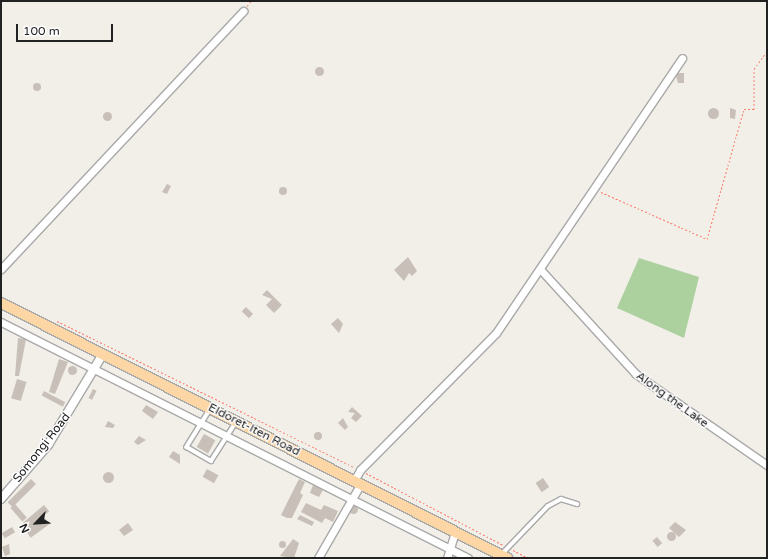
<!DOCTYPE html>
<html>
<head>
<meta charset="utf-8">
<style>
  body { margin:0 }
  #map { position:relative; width:768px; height:559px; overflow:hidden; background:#f2efe9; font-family:"Varela Round",sans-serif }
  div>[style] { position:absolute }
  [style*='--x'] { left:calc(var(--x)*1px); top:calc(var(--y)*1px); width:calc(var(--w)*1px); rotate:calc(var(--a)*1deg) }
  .forest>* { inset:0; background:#add19e }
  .building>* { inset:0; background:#c7bfb8; transform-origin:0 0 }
  .round { border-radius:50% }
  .path>* { height:1px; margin-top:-0.5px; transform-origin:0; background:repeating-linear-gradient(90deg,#fa8072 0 2px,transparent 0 4px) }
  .roads { filter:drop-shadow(1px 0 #a9a9a9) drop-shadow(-1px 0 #a9a9a9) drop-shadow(0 1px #a9a9a9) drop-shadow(0 -1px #a9a9a9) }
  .service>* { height:3.5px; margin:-1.75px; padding:0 1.75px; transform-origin:1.75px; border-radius:1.75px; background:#fff }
  .minor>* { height:7px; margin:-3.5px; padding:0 3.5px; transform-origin:3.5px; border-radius:3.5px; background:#fff }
  .tertiary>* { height:8px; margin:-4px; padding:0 4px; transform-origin:4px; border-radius:4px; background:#fff }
  .primary>* { height:10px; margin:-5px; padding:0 5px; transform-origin:5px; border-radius:5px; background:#fcd6a4 }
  span { translate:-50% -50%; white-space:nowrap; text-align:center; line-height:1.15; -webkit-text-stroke:3px #fff; paint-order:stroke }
  .street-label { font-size:12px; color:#222 }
  .frame { position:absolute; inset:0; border:2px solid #222; pointer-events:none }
  .north { position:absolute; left:16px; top:503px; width:40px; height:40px; -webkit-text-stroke:3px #fff; paint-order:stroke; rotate:245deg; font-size:11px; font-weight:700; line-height:16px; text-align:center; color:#222 }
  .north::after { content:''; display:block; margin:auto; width:14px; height:18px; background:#222; clip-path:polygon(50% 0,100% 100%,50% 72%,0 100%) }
  .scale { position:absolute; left:16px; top:24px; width:97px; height:18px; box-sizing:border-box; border:2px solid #222; border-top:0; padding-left:5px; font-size:12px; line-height:14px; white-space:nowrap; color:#222; -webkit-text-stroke:3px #fff; paint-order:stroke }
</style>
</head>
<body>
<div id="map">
  <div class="forest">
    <i style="clip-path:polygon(639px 258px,699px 277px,684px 338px,617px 308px)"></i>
  </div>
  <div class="building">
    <i class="round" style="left:314.5px;top:66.5px;width:9px;height:9px"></i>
    <i style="clip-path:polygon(675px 73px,684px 73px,684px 83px,678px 83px)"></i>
    <i class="round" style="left:33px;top:83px;width:8px;height:8px"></i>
    <i class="round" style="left:707.5px;top:107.5px;width:11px;height:11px"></i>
    <i style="clip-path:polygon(730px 108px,736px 110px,735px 119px,730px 118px)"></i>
    <i class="round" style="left:102.5px;top:111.5px;width:9px;height:9px"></i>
    <i style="clip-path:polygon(167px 184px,171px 186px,167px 194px,162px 192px)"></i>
    <i class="round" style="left:279px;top:187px;width:8px;height:8px"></i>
    <i style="clip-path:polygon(408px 257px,417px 271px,412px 276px,409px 273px,404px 281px,394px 270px)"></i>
    <i style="clip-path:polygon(267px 290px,282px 305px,274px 313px,266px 305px,272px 299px,262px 295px)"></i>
    <i style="left:246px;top:307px;width:10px;height:6px;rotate:45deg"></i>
    <i style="clip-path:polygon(338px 318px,343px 324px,339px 333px,331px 324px)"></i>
    <i style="clip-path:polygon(18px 338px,26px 339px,19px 376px,15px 376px)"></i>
    <i style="clip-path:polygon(59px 359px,68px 362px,55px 394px,49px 392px)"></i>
    <i class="round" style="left:67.5px;top:365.5px;width:9px;height:9px"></i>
    <i style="left:17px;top:379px;width:10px;height:20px;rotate:17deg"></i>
    <i style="left:93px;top:389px;width:4px;height:10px;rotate:27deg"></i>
    <i style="left:44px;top:391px;width:24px;height:5px;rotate:28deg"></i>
    <i style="clip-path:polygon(146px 405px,158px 412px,153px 419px,142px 411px)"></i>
    <i style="clip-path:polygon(352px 407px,362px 416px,356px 422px,351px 418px,355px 413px,348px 412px)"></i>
    <i style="clip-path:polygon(343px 418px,348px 427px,345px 430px,338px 423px)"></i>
    <i style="clip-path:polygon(108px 421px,115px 425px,113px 428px,105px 427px)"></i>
    <i class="round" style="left:314px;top:432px;width:8px;height:8px"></i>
    <i style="left:204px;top:434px;width:13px;height:15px;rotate:29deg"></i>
    <i style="clip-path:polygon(139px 436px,146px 440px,138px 445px,134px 442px)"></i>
    <i style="clip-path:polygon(173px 451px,180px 455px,180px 464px,169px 457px)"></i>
    <i style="left:207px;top:469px;width:13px;height:9px;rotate:29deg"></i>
    <i class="round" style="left:102.5px;top:471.5px;width:11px;height:11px"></i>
    <i style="left:543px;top:478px;width:11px;height:9px;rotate:56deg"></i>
    <i style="left:31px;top:479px;width:7px;height:33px;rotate:45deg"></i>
    <i style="clip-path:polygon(299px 479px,305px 482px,300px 493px,303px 495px,292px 518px,287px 518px,281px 515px)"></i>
    <i style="clip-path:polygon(313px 485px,323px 490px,319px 497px,310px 493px)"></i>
    <i style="clip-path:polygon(306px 503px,321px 510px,324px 505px,338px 511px,333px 522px,325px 518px,322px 523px,301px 512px)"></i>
    <i style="left:15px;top:504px;width:18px;height:6px;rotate:49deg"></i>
    <i class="round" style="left:348.5px;top:504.5px;width:9px;height:9px"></i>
    <i style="left:44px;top:505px;width:8px;height:28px;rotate:50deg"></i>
    <i style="clip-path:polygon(300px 515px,314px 522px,312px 526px,297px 519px)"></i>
    <i style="left:44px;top:517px;width:9px;height:23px;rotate:54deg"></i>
    <i style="clip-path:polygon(675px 522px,686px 530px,679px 537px,669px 528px)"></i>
    <i style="clip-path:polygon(128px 523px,133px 530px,124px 536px,119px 530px)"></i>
    <i style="left:12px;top:527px;width:6px;height:12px;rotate:59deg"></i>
    <i class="round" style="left:666.5px;top:531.5px;width:9px;height:9px"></i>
    <i style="left:657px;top:537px;width:8px;height:6px;rotate:50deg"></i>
    <i style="clip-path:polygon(293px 539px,299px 543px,294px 558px,280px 556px)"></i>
    <i class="round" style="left:278.5px;top:540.5px;width:7px;height:7px"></i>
    <i style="clip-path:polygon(9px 544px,10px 554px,5px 556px,2px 547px)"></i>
  </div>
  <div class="path">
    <i style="--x:247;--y:6;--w:6;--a:-51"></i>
    <i style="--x:601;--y:192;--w:116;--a:23.9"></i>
    <i style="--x:707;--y:239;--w:135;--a:-74.1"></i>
    <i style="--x:744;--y:109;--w:10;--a:0"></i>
    <i style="--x:754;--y:109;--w:40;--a:-90"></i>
    <i style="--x:754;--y:69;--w:22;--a:-54"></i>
    <i style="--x:57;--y:321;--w:331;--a:26.2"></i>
    <i style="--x:366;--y:473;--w:155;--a:27.7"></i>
    <i style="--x:513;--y:550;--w:17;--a:28"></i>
  </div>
  <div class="roads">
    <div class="service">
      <i style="--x:210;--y:410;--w:44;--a:121.9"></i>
      <i style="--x:187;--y:447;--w:28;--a:30"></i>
      <i style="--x:211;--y:461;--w:46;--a:-57.3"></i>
      <i style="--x:502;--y:554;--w:66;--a:-46.2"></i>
      <i style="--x:548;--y:506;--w:15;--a:-28"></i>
      <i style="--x:561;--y:499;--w:17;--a:17"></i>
    </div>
    <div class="minor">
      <i style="--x:1;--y:269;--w:354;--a:-46.8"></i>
      <i style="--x:540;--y:269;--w:142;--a:47.6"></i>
      <i style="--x:636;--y:374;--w:160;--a:34.8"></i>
      <i style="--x:1;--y:322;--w:523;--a:26.81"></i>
      <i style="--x:354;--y:481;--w:13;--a:-61"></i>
      <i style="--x:360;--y:470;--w:193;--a:-45.2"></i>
      <i style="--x:496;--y:333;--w:332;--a:-55.9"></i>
      <i style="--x:318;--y:558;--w:84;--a:-60.1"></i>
      <i style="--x:447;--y:558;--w:27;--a:-73"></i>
    </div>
    <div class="tertiary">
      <i style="--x:1;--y:499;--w:72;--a:-49"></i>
      <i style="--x:48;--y:445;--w:106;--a:-58.9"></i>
    </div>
    <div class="primary">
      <i style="--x:1;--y:303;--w:567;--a:26.75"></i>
    </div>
  </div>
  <div class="street-label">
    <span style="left:672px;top:400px;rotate:36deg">Along the Lake</span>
    <span style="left:254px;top:430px;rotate:27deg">Eldoret-Iten Road</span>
    <span style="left:42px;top:448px;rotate:-52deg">Somongi Road</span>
  </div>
  <div class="frame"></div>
  <div class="north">N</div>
  <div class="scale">100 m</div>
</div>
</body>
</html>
